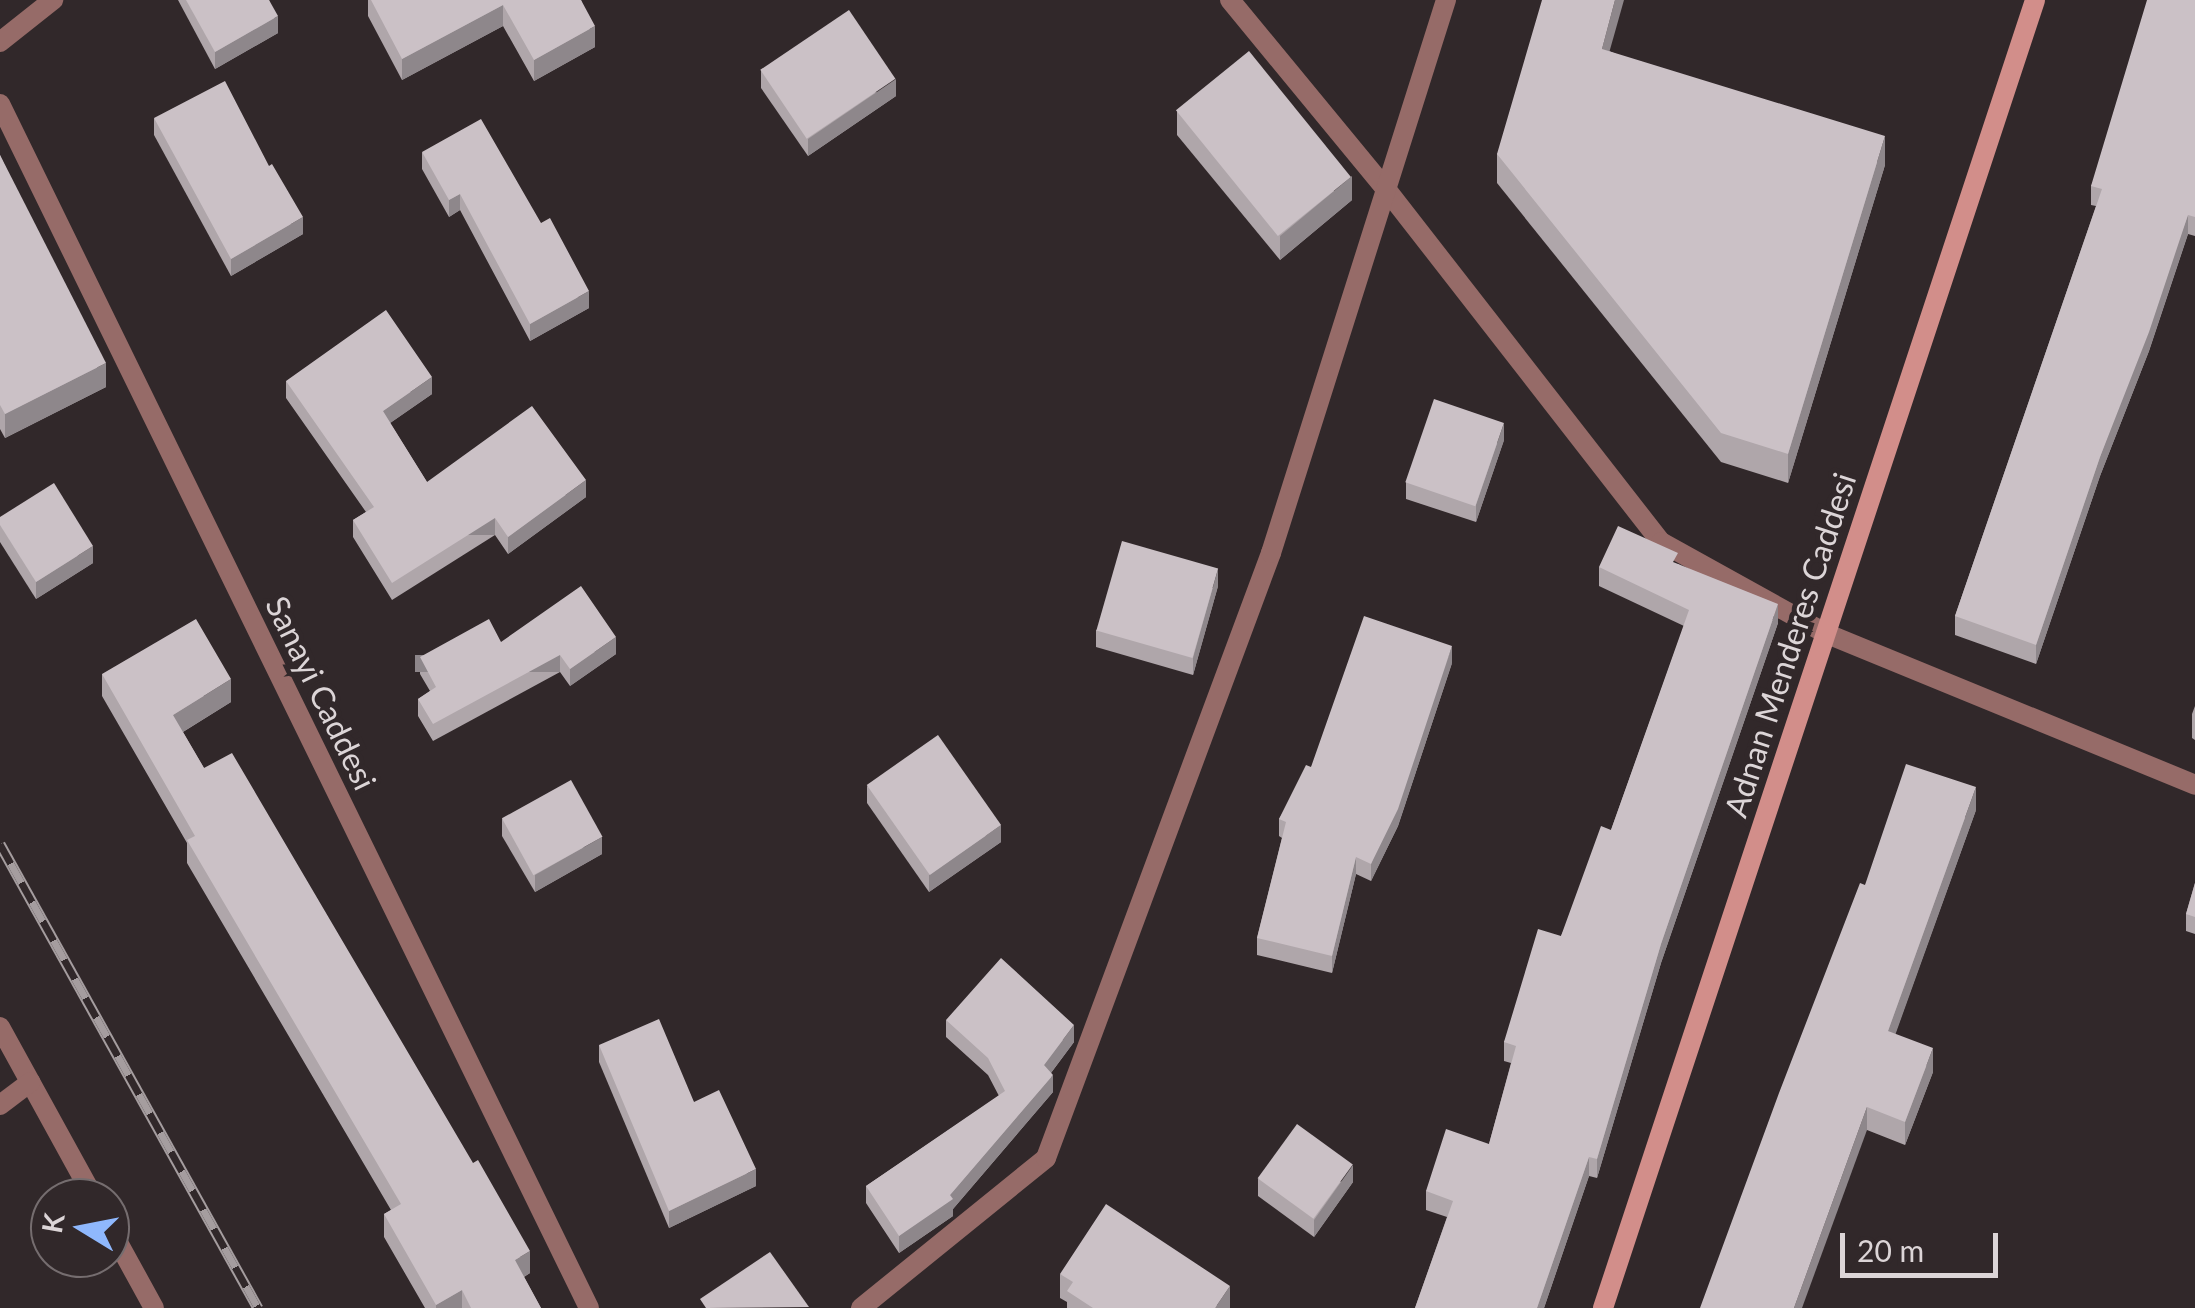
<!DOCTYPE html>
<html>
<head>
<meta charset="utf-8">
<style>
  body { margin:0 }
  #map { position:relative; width:2195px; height:1308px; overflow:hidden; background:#31282a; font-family:Lato,sans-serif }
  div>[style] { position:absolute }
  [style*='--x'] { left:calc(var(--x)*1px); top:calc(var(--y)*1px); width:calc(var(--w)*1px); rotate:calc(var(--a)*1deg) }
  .street>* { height:20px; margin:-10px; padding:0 10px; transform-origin:10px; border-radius:10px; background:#966b68 }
  .secondary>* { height:20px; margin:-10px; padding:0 10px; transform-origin:10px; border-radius:10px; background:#d28e8a }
  .rail>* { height:11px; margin-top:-5.5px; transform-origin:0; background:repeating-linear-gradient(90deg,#31282a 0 22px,#a59d9f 0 44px); box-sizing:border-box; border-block:2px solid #a59d9f }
  .wall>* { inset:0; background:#afa6aa }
  .shaded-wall>* { inset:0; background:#8e878b; transform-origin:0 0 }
  .building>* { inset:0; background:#cbc1c6; transform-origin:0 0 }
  span { translate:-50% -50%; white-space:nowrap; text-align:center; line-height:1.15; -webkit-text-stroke:10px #31282a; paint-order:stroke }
  .street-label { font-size:32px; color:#dcd5d7 }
  .north { position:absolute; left:30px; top:1178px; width:100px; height:100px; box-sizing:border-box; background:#31282a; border:2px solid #756d6f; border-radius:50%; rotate:280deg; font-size:28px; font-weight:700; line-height:40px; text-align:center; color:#dcd5d7 }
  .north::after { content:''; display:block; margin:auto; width:35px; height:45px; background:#8fb8fd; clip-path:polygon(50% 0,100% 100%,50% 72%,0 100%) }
  .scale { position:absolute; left:1840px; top:1233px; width:158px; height:45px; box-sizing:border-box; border:5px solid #dcd5d7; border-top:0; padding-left:12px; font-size:30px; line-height:35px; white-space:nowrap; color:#dcd5d7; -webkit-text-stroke:8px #31282a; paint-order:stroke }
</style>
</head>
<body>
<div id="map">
  <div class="street">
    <i style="--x:1230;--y:0;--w:245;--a:50.5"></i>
    <i style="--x:1386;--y:189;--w:447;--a:52.1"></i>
    <i style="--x:1661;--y:542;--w:188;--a:29"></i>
    <i style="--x:1825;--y:633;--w:400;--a:22.3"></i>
    <i style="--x:0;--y:42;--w:68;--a:-38.4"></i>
    <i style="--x:0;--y:104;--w:1340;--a:63.93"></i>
    <i style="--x:0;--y:1027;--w:195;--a:61.2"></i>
    <i style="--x:0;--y:1105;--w:38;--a:-37"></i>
    <i style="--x:110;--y:1228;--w:91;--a:61.2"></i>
    <i style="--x:861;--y:1308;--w:238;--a:-39"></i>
    <i style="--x:1046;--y:1158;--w:645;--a:-69.6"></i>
    <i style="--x:1271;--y:553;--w:580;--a:-72.44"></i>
  </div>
  <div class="secondary">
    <i style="--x:1603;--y:1308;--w:1377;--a:-71.72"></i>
  </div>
  <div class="rail">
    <i style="--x:0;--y:844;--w:531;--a:60.92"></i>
  </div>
  <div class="wall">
    <i style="clip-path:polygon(178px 0,269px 0,278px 33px,215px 69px)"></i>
    <i style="clip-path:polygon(368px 0,581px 0,595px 47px,534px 81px,503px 26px,402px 80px,368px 16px)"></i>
    <i style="clip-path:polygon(2195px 0,2195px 236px,2188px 234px,2149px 351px,2100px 476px,2036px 664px,1955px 635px,1955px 616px,2096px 206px,2091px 205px,2091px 186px)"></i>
    <i style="clip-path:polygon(1609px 51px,1885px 165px,1788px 483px,1721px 462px,1497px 183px,1497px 154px)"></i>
    <i style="clip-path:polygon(761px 71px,896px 96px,808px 156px,761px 88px)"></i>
    <i style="clip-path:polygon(1177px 111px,1352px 200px,1280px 260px,1177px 135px)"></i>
    <i style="clip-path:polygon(154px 118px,303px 234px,231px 276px,154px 135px)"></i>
    <i style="clip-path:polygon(422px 152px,589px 308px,530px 341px,460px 210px,449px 217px,422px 169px)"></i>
    <i style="clip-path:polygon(0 155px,106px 387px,5px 438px,0 429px)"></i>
    <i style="clip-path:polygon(286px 381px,432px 394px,390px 423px,427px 482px,586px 497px,508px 554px,495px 535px,392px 600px,353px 537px,353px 520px,366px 512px,286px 398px)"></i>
    <i style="clip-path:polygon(1504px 440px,1476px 522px,1406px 499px,1406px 482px)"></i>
    <i style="clip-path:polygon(0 517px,93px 563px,36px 599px,0 542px)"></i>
    <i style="clip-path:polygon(1678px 564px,1778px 623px,1661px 963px,1597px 1178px,1589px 1176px,1544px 1308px,1415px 1308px,1447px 1217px,1426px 1210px,1426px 1191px,1489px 1144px,1511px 1063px,1504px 1061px,1504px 1042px,1561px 936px,1611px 830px,1684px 626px,1599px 586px,1599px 567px)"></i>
    <i style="clip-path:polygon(1218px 586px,1193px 675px,1096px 647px,1096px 630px)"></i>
    <i style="clip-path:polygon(501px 642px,616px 654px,570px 686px,560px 672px,433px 741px,418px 716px,418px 699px,430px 691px,420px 674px,420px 657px)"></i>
    <i style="clip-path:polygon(1452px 663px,1398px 826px,1371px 881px,1356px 874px,1332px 973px,1257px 955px,1257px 938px,1282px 838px,1279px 836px,1279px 819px,1311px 767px)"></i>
    <i style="clip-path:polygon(102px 674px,231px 702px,183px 732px,204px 768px,530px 1273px,524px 1277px,541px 1308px,425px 1308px,384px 1237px,384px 1214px,391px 1210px,187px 863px,187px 843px,102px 696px)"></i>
    <i style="clip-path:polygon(2195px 706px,2195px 740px,2192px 738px,2192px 714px)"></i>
    <i style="clip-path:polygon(867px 786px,1001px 842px,929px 892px,867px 803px)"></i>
    <i style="clip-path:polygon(1976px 810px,1895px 1034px,1933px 1072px,1905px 1145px,1867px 1130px,1865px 885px)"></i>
    <i style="clip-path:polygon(502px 819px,602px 854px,535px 892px,502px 836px)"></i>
    <i style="clip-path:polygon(2195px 883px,2195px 934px,2186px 931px,2186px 914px)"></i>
    <i style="clip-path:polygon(946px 1020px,1074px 1042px,1051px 1073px,1053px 1092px,953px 1209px,953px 1216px,899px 1253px,866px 1203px,866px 1186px,999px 1096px,988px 1075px,946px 1037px)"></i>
    <i style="clip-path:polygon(599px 1045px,694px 1102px,756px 1186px,669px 1228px,599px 1062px)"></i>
    <i style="clip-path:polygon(1258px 1179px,1353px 1182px,1314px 1237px,1258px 1196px)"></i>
    <i style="clip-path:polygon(1060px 1274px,1230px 1308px,1067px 1308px,1067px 1302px,1060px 1298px)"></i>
  </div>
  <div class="shaded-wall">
    <i style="clip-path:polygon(1615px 0,1624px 0,1602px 78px,1602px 49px)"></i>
    <i style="clip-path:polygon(503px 5px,503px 26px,402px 80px,402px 59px)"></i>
    <i style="clip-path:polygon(278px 16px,278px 33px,215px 69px,215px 52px)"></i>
    <i style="clip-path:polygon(595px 26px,595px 47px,534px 81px,534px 60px)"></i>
    <i style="clip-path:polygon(896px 79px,896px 96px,808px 156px,808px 139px)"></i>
    <i style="clip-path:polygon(1885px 136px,1885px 165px,1788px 483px,1788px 454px)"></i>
    <i style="clip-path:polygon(1352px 176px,1352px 200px,1280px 260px,1280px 236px)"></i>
    <i style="clip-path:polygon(460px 194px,460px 210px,449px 217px,449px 200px)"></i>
    <i style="clip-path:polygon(2188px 215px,2188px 234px,2149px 351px,2100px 476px,2036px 664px,2036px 645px,2100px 457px)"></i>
    <i style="clip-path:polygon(303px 217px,303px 234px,231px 276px,231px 259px)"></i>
    <i style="clip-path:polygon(589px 291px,589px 308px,530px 341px,530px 324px)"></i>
    <i style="clip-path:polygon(106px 363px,106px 387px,5px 438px,5px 414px)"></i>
    <i style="clip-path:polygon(432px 377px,432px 394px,383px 428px,383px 411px)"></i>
    <i style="clip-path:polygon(1504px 423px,1504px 440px,1476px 522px,1476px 505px)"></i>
    <i style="clip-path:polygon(586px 480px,586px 497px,508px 554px,508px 537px)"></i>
    <i style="left:495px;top:518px;width:17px;height:122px;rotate:90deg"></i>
    <i style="clip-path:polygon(93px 546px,93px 563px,36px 599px,36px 582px)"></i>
    <i style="clip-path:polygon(1218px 569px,1218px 586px,1193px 675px,1193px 658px)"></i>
    <i style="clip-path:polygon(1778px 604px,1778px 623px,1661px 963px,1597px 1178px,1597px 1159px,1661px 944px)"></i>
    <i style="clip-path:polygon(616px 637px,616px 654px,570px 686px,570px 669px)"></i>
    <i style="clip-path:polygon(1452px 646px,1452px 663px,1398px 826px,1371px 881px,1371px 864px)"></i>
    <i style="left:560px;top:655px;width:17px;height:145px;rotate:90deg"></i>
    <i style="clip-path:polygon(231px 679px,231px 702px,173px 738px,173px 715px)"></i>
    <i style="clip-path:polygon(1976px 787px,1976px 810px,1888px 1055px,1888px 1031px)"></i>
    <i style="clip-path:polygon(1001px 825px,1001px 842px,929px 892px,929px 875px)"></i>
    <i style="clip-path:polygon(602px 837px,602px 854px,535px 892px,535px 875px)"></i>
    <i style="clip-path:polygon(1356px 857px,1356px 874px,1332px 973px,1332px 956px)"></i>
    <i style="clip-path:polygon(1074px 1025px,1074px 1042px,1044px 1082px,1044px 1065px)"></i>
    <i style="clip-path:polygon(1933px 1048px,1933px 1072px,1905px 1145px,1905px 1122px)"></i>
    <i style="clip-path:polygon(1053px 1075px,1053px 1092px,953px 1209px,953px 1216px,899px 1253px,899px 1236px,950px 1195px)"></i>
    <i style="clip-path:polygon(1867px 1107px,1867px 1130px,1802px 1308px,1794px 1308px)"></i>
    <i style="clip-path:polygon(1589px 1157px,1589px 1176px,1544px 1308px,1537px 1308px)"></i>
    <i style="clip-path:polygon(1353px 1165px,1353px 1182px,1314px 1237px,1314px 1220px)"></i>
    <i style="clip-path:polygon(756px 1169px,756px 1186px,669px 1228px,669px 1211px)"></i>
    <i style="clip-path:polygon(530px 1251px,530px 1273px,515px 1282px,515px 1260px)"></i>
    <i style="clip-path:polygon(1230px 1286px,1230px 1308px,1215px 1308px)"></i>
    <i style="clip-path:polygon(462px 1290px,462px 1308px,436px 1308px,436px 1305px)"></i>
  </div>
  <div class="building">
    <i style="clip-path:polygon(186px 0,269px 0,278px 16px,215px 52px)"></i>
    <i style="clip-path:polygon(371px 0,581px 0,595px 26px,534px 60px,503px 5px,402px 59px)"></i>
    <i style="clip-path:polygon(1542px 0,1615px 0,1602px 49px,1885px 136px,1788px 454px,1721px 433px,1497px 154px)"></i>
    <i style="clip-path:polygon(2147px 0,2195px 0,2195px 217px,2188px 215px,2149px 332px,2100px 457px,2036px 645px,1955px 616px,2102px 189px,2091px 186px)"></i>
    <i style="left:849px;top:10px;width:83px;height:107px;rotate:56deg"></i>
    <i style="left:1249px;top:51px;width:162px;height:94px;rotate:51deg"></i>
    <i style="clip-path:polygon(225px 81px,269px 166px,272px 164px,303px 217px,231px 259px,154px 118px)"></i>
    <i style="clip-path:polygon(481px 119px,541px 223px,550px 218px,589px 291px,530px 324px,460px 194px,449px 200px,422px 152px)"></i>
    <i style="clip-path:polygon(0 155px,106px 363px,5px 414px,0 405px)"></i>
    <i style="clip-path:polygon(386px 310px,432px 377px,383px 411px,427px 482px,532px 406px,586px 480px,508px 537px,495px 518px,392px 583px,353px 520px,374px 507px,286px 381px)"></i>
    <i style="left:1434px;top:399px;width:74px;height:88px;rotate:19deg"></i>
    <i style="clip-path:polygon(54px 483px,93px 546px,36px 582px,0 525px,0 517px)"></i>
    <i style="clip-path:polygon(1618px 526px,1678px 553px,1673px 562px,1778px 604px,1661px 944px,1597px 1159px,1589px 1157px,1537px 1308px,1415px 1308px,1453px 1201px,1426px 1191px,1446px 1129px,1489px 1144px,1516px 1046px,1504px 1042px,1538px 929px,1561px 936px,1601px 826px,1611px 830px,1689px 610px,1599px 567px)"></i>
    <i style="left:1122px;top:541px;width:100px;height:93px;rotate:16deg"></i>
    <i style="clip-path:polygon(581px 586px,616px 637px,570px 669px,560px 655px,433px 724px,418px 699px,436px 687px,420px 657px,489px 619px,501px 642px)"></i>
    <i style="clip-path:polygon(1364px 616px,1452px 646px,1398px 809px,1371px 864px,1356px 857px,1332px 956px,1257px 938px,1286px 822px,1279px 819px,1306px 765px,1311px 767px)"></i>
    <i style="clip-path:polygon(196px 619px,231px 679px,173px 715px,204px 768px,232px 753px,473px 1163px,478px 1160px,530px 1251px,515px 1260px,541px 1308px,471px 1308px,462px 1290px,436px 1305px,384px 1214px,401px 1204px,187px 840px,195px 836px,102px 674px)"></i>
    <i style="left:938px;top:735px;width:110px;height:87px;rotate:55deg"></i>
    <i style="clip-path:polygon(1906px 764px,1976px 787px,1888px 1031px,1933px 1048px,1905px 1122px,1867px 1107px,1794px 1308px,1700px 1308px,1779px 1093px,1860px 883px,1865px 885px)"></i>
    <i style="left:571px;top:780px;width:65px;height:79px;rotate:61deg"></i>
    <i style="clip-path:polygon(2195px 883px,2195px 917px,2186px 914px)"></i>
    <i style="clip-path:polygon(1001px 958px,1074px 1025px,1044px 1065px,1053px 1075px,950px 1195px,953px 1199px,899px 1236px,866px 1186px,1005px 1091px,988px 1058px,946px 1020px)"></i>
    <i style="clip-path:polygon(659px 1019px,694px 1102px,719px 1090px,756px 1169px,669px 1211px,599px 1045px)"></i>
    <i style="left:1297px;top:1124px;width:69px;height:67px;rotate:36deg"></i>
    <i style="clip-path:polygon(1106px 1204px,1230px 1286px,1215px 1308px,1093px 1308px,1067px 1291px,1073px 1282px,1060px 1274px)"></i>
    <i style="clip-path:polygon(770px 1252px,809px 1307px,706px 1308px,700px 1299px)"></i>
  </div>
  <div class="street-label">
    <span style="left:1790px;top:645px;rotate:-72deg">Adnan Menderes Caddesi</span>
    <span style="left:321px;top:693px;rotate:64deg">Sanayi Caddesi</span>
  </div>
  <div class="north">K</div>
  <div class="scale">20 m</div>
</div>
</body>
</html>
